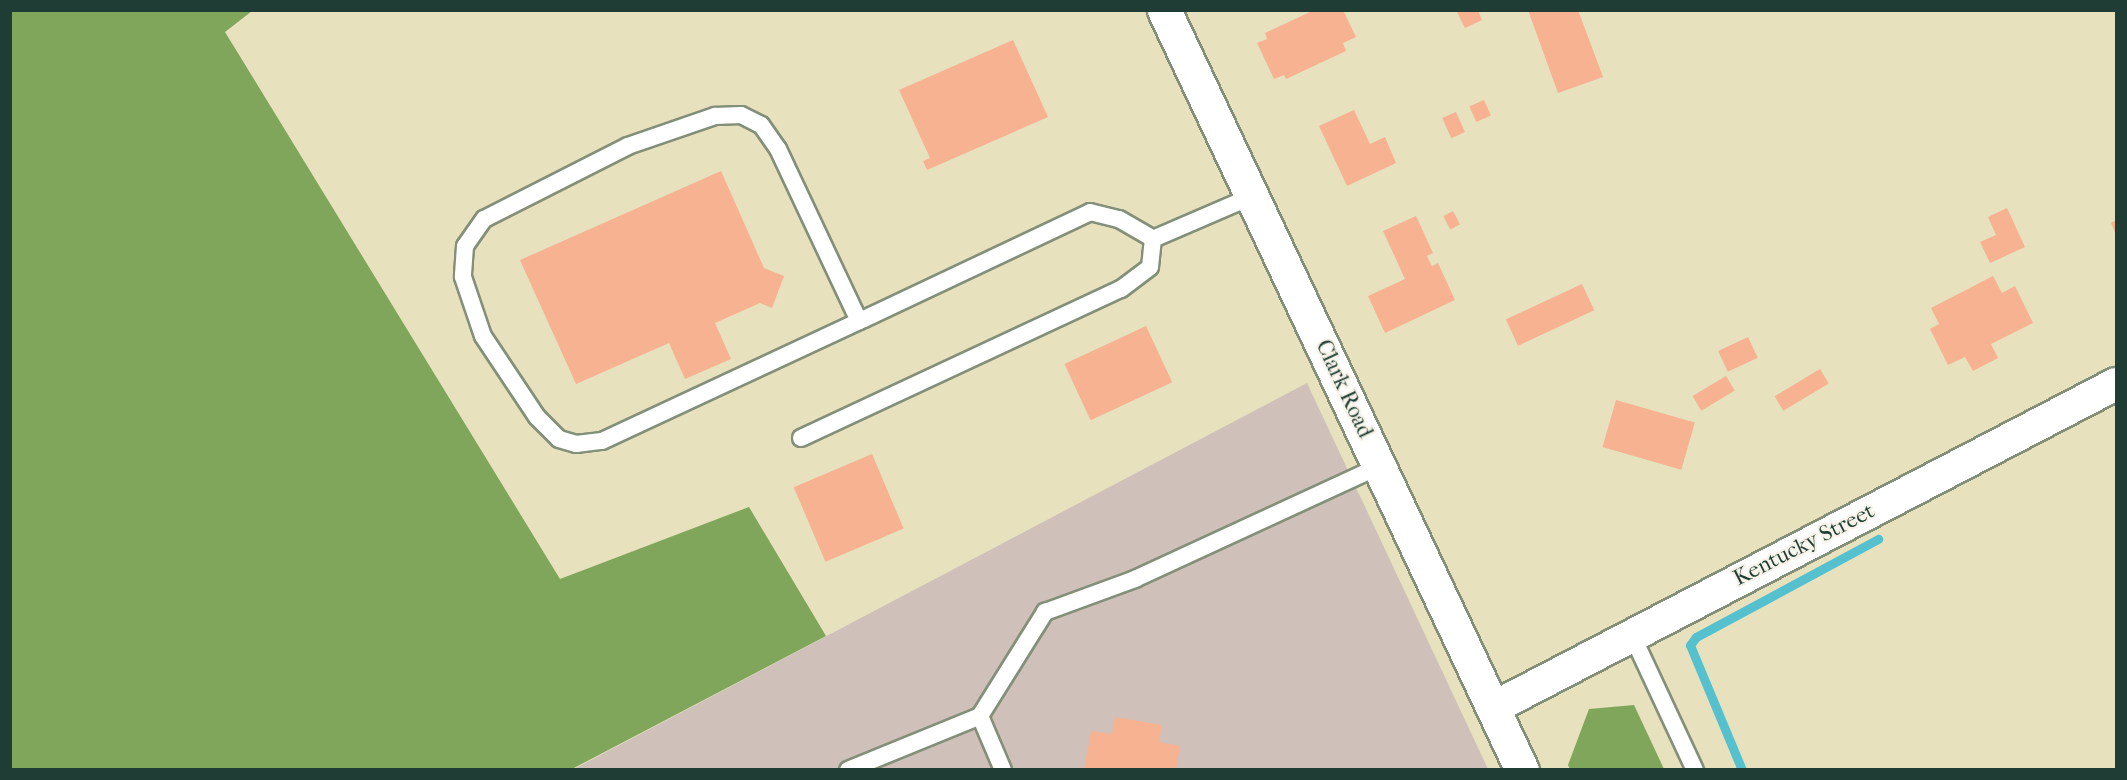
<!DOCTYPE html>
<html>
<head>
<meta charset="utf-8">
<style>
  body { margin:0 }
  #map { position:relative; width:2127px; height:780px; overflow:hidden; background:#e7e1be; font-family:"IM FELL French Canon",serif }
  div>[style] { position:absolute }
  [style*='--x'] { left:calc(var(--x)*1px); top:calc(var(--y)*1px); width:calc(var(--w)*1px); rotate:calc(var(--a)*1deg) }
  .industrial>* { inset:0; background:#cfc1ba }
  .forest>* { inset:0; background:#80a65c }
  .stream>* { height:9px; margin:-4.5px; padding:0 4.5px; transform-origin:4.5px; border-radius:4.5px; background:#55c1cf }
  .building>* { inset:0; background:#f6b291; transform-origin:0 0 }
  .roads { filter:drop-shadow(2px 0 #838f79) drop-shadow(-2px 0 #838f79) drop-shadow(0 2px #838f79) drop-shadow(0 -2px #838f79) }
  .service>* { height:16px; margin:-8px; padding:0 8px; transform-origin:8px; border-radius:8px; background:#fff }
  .minor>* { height:32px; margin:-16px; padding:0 16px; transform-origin:16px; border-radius:16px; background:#fff }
  .tertiary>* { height:33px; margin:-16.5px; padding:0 16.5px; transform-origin:16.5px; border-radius:16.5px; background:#fff }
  span { translate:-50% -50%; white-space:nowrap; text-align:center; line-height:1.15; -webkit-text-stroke:4.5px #f7f3e8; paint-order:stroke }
  .street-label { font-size:22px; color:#1f3d34 }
  .frame { position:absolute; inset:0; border:12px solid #1f3d34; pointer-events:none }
</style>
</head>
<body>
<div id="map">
  <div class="industrial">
    <i style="clip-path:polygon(1307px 383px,1488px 769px,572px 770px)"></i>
  </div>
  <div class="forest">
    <i style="clip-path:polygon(10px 11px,252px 11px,225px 32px,560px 579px,749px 507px,826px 636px,572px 769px,11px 769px)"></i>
    <i style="clip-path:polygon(1634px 705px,1664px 769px,1570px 769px,1568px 765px,1589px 709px)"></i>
  </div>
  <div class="stream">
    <i style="--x:1742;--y:770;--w:135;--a:-112.6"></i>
    <i style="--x:1690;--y:645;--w:10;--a:-53"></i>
    <i style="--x:1696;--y:637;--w:207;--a:-28.3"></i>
  </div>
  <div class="building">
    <i style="clip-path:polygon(1314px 10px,1343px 10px,1356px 37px,1343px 43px,1346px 51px,1286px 79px,1284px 75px,1274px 79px,1257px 43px,1267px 39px,1265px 33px)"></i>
    <i style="clip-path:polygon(1456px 10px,1478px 10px,1482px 20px,1465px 28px)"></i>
    <i style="clip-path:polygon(1528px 10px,1578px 10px,1603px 77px,1558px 93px)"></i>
    <i style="clip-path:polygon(1013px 40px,1048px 117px,927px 170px,923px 161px,930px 158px,899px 90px)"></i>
    <i style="left:1484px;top:100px;width:17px;height:16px;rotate:66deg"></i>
    <i style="clip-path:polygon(1354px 110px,1370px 144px,1385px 137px,1396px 163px,1347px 186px,1319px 126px)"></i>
    <i style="left:1456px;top:112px;width:22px;height:15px;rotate:66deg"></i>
    <i style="clip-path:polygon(721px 171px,764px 268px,784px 276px,772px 308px,760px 303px,715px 323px,731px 359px,685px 379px,669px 343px,576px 384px,520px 260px)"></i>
    <i style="clip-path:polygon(2007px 208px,2025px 247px,1990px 263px,1980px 242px,1996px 235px,1988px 217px)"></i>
    <i style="left:1453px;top:211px;width:15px;height:11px;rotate:62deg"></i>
    <i style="clip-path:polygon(1416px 216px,1433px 253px,1427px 256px,1432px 266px,1438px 263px,1455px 300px,1385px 333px,1368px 296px,1405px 279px,1383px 231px)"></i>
    <i style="clip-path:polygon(2116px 220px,2116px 235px,2111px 223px)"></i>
    <i style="clip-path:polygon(1993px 276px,2002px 293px,2015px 286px,2033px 323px,1991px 344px,1998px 358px,1973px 371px,1965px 357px,1948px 365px,1930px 329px,1939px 324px,1931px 308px)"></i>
    <i style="left:1582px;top:284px;width:29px;height:84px;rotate:65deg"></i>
    <i style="left:1146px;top:326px;width:62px;height:90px;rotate:65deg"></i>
    <i style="left:1748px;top:337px;width:23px;height:33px;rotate:65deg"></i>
    <i style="left:1820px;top:369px;width:17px;height:53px;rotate:59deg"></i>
    <i style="left:1726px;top:376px;width:17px;height:39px;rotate:59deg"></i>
    <i style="left:1616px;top:400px;width:82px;height:49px;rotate:16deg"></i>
    <i style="left:872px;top:454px;width:81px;height:85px;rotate:67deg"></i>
    <i style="clip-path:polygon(1115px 717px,1162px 725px,1159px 742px,1180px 746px,1176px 770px,1084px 770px,1091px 731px,1112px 734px)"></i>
  </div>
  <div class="roads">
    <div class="service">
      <i style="--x:859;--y:321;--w:190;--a:-115.2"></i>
      <i style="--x:778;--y:149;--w:29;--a:-125"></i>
      <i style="--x:761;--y:125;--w:22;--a:-153"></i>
      <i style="--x:741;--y:115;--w:26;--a:178"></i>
      <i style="--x:715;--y:116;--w:92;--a:161"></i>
      <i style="--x:628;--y:146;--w:161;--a:153.1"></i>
      <i style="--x:484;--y:219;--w:33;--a:125"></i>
      <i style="--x:465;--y:246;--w:31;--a:94"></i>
      <i style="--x:463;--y:277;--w:62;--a:71.3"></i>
      <i style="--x:483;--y:336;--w:97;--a:56.3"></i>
      <i style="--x:537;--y:417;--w:31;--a:45"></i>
      <i style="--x:559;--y:439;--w:18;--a:16"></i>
      <i style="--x:576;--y:444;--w:26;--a:-7"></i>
      <i style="--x:602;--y:441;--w:284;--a:-25"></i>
      <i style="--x:859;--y:321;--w:5;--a:-22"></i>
      <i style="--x:864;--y:319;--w:250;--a:-25.3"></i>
      <i style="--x:1090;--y:212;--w:30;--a:14"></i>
      <i style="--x:1119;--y:219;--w:39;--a:30"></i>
      <i style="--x:801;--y:438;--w:353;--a:-25"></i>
      <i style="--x:1121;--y:289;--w:36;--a:-37"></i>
      <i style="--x:1150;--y:267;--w:28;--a:-84"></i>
      <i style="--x:1153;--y:239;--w:109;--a:-23.3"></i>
      <i style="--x:1632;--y:635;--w:149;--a:65"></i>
      <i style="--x:980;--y:716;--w:59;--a:66.9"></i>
      <i style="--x:848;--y:770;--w:143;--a:-22.2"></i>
      <i style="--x:980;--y:716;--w:123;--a:-58"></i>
      <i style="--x:1045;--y:612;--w:96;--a:-20.1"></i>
      <i style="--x:1135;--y:579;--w:270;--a:-24.8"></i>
    </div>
    <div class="minor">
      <i style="--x:1493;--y:708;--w:702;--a:-27.48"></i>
    </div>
    <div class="tertiary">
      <i style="--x:1164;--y:10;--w:840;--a:64.78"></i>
    </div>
  </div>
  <div class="street-label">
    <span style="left:1344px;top:389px;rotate:65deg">Clark Road</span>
    <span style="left:1804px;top:545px;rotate:-27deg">Kentucky Street</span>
  </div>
  <div class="frame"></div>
</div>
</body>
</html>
